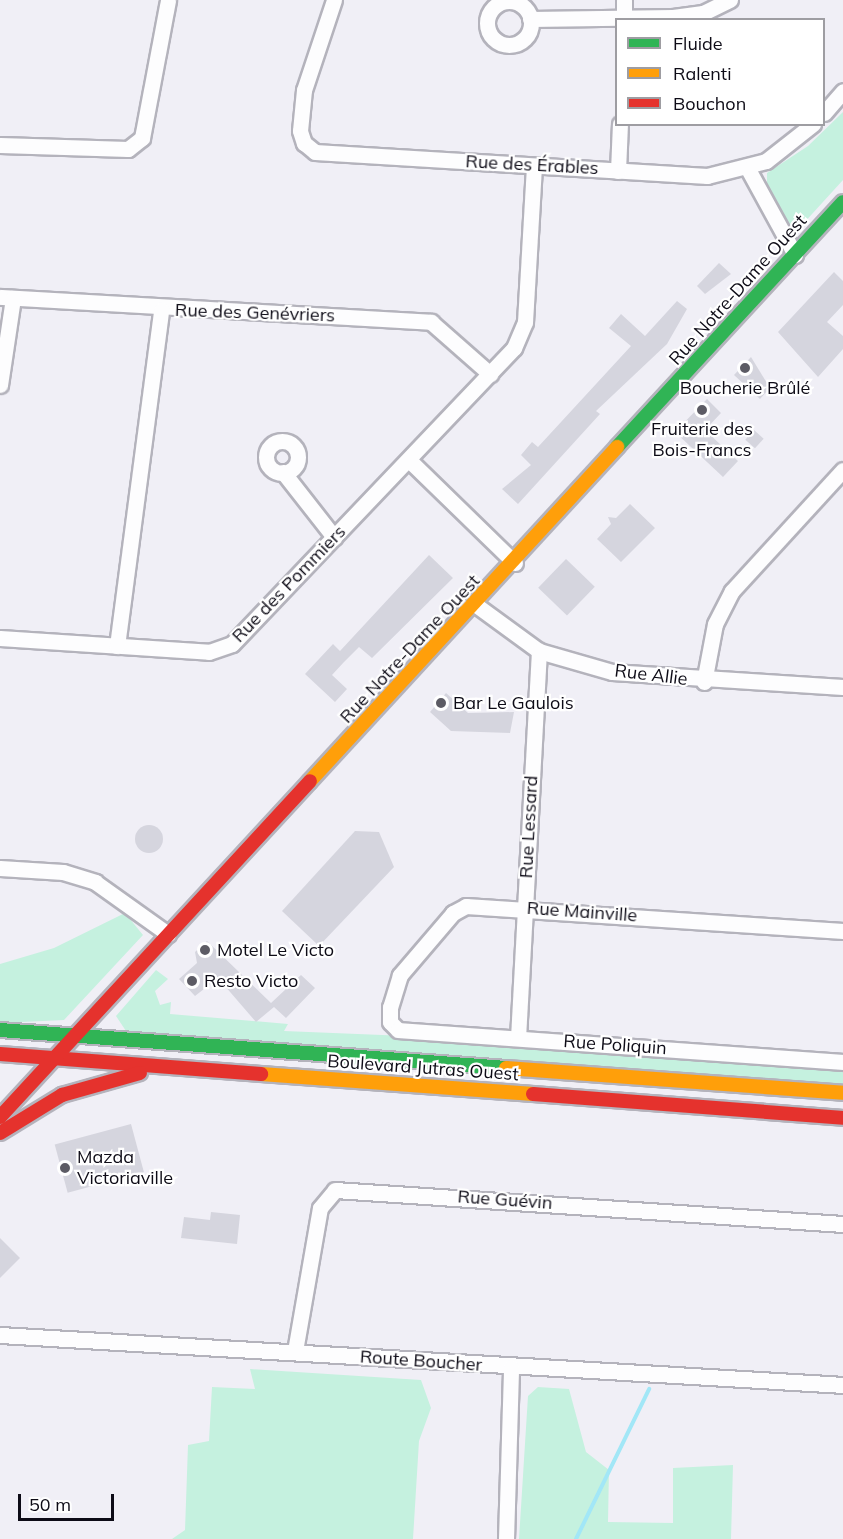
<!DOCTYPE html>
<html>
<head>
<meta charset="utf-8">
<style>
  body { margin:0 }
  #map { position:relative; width:843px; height:1539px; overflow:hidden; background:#f0eff6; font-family:Mulish,sans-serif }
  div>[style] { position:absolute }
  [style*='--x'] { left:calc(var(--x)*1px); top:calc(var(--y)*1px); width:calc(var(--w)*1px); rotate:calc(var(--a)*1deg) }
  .green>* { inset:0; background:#c5f1df }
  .stream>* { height:4px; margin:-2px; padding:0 2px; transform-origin:2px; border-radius:2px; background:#a2e7f7 }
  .building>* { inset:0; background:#d5d5de; transform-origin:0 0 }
  .round { border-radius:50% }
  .roads { filter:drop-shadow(2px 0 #b4b3bc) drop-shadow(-2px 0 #b4b3bc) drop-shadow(0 2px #b4b3bc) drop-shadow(0 -2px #b4b3bc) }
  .street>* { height:15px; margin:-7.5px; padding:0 7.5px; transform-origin:7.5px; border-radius:7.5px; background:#fdfdfe }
  .street>.ring { margin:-7.5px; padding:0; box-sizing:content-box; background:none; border:15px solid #fdfdfe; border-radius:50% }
  .fast>* { height:14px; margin:-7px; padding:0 7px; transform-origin:7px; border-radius:7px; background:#30b455 }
  .slow>* { height:14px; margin:-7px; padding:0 7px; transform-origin:7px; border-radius:7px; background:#ff9f0a }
  .jam>* { height:14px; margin:-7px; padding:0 7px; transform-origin:7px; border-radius:7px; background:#e5322d }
  .dots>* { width:16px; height:16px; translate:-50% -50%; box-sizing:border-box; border:3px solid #fff; border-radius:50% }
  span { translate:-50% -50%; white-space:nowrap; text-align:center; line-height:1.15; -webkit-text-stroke:4.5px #fff; paint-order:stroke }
  .street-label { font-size:18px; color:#0d0b16 }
  .poi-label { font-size:18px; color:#0d0b16 }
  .left { translate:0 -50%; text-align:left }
  .legend { position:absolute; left:615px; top:18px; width:210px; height:108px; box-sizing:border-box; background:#fff; border:2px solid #9e9da2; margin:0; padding:8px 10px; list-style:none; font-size:18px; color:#0d0b16 }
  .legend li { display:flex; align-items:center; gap:12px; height:30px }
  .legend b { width:30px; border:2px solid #9e9da2 }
  .scale { position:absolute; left:18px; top:1494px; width:96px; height:27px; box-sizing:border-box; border:3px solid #0d0b16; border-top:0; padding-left:8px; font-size:18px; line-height:21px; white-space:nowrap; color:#0d0b16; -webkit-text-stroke:4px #fff; paint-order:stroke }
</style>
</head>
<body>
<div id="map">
  <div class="green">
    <i style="clip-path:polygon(843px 112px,843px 180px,802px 225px,786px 226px,767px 192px,767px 173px,808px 146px)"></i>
    <i style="clip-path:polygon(125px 913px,143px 935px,64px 1020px,0 1023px,0 964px,54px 948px)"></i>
    <i style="clip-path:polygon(156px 970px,168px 979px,155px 991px,160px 1005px,171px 1002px,170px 1014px,288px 1024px,284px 1031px,456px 1038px,843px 1067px,843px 1084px,126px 1031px,116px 1016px)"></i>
    <i style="clip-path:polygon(250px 1369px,421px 1380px,431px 1408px,419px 1441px,413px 1539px,172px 1539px,185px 1530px,188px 1445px,209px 1441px,212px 1387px,255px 1389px)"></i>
    <i style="clip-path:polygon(538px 1387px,569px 1389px,586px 1452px,609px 1470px,608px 1522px,673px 1523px,673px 1468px,733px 1465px,731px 1539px,519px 1539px,528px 1396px)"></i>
  </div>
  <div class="stream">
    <i style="--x:576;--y:1539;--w:167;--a:-64"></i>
  </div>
  <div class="building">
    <i style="clip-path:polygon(719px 263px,731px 274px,705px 294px,697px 286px)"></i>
    <i style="clip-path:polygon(834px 272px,843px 281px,843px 305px,827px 322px,843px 336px,843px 349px,818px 377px,778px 332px)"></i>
    <i style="clip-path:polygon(677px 301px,687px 309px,667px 344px,596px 411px,600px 414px,518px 504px,502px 489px,531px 465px,521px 455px,532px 442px,538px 447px,631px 346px,609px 328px,621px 314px,645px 336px)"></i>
    <i style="clip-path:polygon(751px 357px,770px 388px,760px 399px,734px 375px)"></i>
    <i style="clip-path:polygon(707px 399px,721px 413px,705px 430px,738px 461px,723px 477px,675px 432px)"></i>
    <i style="left:754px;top:430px;width:13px;height:13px;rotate:42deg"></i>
    <i style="clip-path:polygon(630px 504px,655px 528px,621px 562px,597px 539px,611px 524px,608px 517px,616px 518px)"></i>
    <i style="clip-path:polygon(429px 555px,453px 578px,372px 658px,359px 647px,344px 662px,332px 675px,347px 689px,335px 702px,305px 674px,333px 644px,340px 651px)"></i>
    <i style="left:566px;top:559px;width:40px;height:40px;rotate:44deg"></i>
    <i style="clip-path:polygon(446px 693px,468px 713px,514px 712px,510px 733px,451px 731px,430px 712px)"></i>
    <i class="round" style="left:135px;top:825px;width:28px;height:28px"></i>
    <i style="clip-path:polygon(355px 831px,379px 832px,394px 867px,319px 946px,282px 911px)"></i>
    <i style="clip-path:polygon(207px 941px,271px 1003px,301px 975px,315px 988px,286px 1018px,274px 1007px,256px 1022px,218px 978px,195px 996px,179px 979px,197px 963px,195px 952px)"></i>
    <i style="left:131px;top:1124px;width:50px;height:79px;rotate:75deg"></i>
    <i style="clip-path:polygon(211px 1212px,240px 1215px,237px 1244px,181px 1238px,184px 1217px,210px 1220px)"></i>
    <i style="clip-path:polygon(0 1238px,20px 1258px,0 1278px)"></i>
  </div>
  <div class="roads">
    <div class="street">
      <i style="--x:334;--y:0;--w:95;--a:108.4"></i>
      <i style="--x:304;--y:90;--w:41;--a:95.6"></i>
      <i style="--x:300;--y:131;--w:13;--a:72"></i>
      <i style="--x:304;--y:143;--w:14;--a:39"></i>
      <i style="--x:315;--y:152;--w:393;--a:3.5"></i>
      <i style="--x:707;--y:176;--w:61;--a:-14.3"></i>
      <i style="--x:766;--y:161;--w:60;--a:-38.2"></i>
      <i class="ring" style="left:487px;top:1px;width:29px;height:29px"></i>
      <i style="--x:530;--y:19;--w:143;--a:-0.8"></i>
      <i style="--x:673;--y:17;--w:30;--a:-8"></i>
      <i style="--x:703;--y:13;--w:30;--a:-26"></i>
      <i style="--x:624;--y:20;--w:20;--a:-90"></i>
      <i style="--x:824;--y:113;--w:29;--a:-49"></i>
      <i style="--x:0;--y:145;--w:128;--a:1.8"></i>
      <i style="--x:128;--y:149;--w:18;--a:-38"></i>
      <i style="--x:142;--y:138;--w:140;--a:-79.3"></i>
      <i style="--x:748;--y:169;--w:98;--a:61.3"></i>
      <i style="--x:618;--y:171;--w:47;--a:-87.6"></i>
      <i style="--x:0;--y:297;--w:432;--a:3.3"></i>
      <i style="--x:431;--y:322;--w:79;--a:41.4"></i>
      <i style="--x:0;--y:385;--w:88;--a:-81.5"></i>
      <i class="ring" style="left:266px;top:441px;width:17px;height:17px"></i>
      <i style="--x:411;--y:462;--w:145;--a:44.2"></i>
      <i style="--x:283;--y:472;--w:83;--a:51.9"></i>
      <i style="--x:476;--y:605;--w:78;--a:36.1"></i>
      <i style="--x:539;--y:651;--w:76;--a:16"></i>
      <i style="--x:612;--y:672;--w:231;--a:3.7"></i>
      <i style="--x:0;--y:638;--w:209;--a:3.8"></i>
      <i style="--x:209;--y:652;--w:24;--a:-19"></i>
      <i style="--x:232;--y:644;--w:409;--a:-46.4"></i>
      <i style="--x:514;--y:348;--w:28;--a:-67"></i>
      <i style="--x:525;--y:322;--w:156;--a:-86.7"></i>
      <i style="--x:117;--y:646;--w:339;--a:-82.5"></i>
      <i style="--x:704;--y:682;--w:59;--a:-79.3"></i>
      <i style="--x:715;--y:624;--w:37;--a:-63"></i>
      <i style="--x:732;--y:591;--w:164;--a:-47.5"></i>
      <i style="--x:0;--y:868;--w:63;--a:3.6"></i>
      <i style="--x:63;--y:872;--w:34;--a:17"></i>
      <i style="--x:95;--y:882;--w:90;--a:35.5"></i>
      <i style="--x:843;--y:931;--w:378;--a:-176.2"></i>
      <i style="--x:466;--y:906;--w:15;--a:152"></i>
      <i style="--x:453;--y:913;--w:82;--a:130.5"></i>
      <i style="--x:400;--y:975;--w:34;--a:107"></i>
      <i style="--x:390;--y:1007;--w:15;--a:90"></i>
      <i style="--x:390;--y:1022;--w:11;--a:45"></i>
      <i style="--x:398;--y:1030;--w:446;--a:4.1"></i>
      <i style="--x:518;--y:1038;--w:388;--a:-86.9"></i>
      <i style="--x:0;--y:1335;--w:844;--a:3.39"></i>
      <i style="--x:295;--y:1351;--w:145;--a:-80.1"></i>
      <i style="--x:320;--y:1208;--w:23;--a:-50"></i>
      <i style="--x:335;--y:1190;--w:509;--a:3.83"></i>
      <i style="--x:506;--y:1539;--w:172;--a:-88.3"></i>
    </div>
    <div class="fast">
      <i style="--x:617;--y:447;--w:333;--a:-47.3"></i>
      <i style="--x:0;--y:1030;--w:507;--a:4.29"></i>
    </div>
    <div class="slow">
      <i style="--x:310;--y:781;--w:454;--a:-47.4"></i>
      <i style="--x:506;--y:1068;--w:338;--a:4.2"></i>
      <i style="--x:261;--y:1074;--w:273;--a:4.2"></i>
    </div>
    <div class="jam">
      <i style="--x:0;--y:1054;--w:262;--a:4.4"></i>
      <i style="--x:533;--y:1094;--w:311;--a:4.4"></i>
      <i style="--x:0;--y:1117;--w:457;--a:-47.3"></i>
      <i style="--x:0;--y:1133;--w:73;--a:-31.5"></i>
      <i style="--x:62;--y:1095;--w:81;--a:-15.8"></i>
    </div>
  </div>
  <div class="dots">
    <i style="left:745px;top:368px;background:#5c5b64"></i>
    <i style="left:702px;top:410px;background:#5c5b64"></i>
    <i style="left:441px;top:703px;background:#5c5b64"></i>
    <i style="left:205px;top:950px;background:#5c5b64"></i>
    <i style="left:192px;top:981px;background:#5c5b64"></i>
    <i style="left:65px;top:1168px;background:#5c5b64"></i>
  </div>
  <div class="street-label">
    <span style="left:532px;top:165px;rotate:3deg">Rue des Érables</span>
    <span style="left:738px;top:290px;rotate:-48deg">Rue Notre-Dame Ouest</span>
    <span style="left:255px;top:313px;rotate:2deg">Rue des Genévriers</span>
    <span style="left:289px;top:584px;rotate:-46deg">Rue des Pommiers</span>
    <span style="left:410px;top:649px;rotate:-47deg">Rue Notre-Dame Ouest</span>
    <span style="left:651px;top:675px;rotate:7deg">Rue Allie</span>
    <span style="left:529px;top:827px;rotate:-87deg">Rue Lessard</span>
    <span style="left:582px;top:912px;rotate:4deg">Rue Mainville</span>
    <span style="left:615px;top:1045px;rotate:4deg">Rue Poliquin</span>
    <span style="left:423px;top:1068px;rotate:4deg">Boulevard Jutras Ouest</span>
    <span style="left:505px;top:1200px;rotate:4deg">Rue Guévin</span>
    <span style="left:421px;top:1361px;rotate:4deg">Route Boucher</span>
  </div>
  <div class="poi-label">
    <span style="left:745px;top:388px">Boucherie Brûlé</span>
    <span style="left:702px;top:440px">Fruiterie des<br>Bois-Francs</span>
    <span class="left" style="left:453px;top:703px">Bar Le Gaulois</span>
    <span class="left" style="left:217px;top:950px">Motel Le Victo</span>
    <span class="left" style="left:204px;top:981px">Resto Victo</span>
    <span class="left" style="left:77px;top:1168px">Mazda<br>Victoriaville</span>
  </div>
  <ul class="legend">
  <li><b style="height:8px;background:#30b455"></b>Fluide</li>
  <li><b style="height:8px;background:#ff9f0a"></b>Ralenti</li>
  <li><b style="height:8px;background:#e5322d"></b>Bouchon</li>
  </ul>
  <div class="scale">50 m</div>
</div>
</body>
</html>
